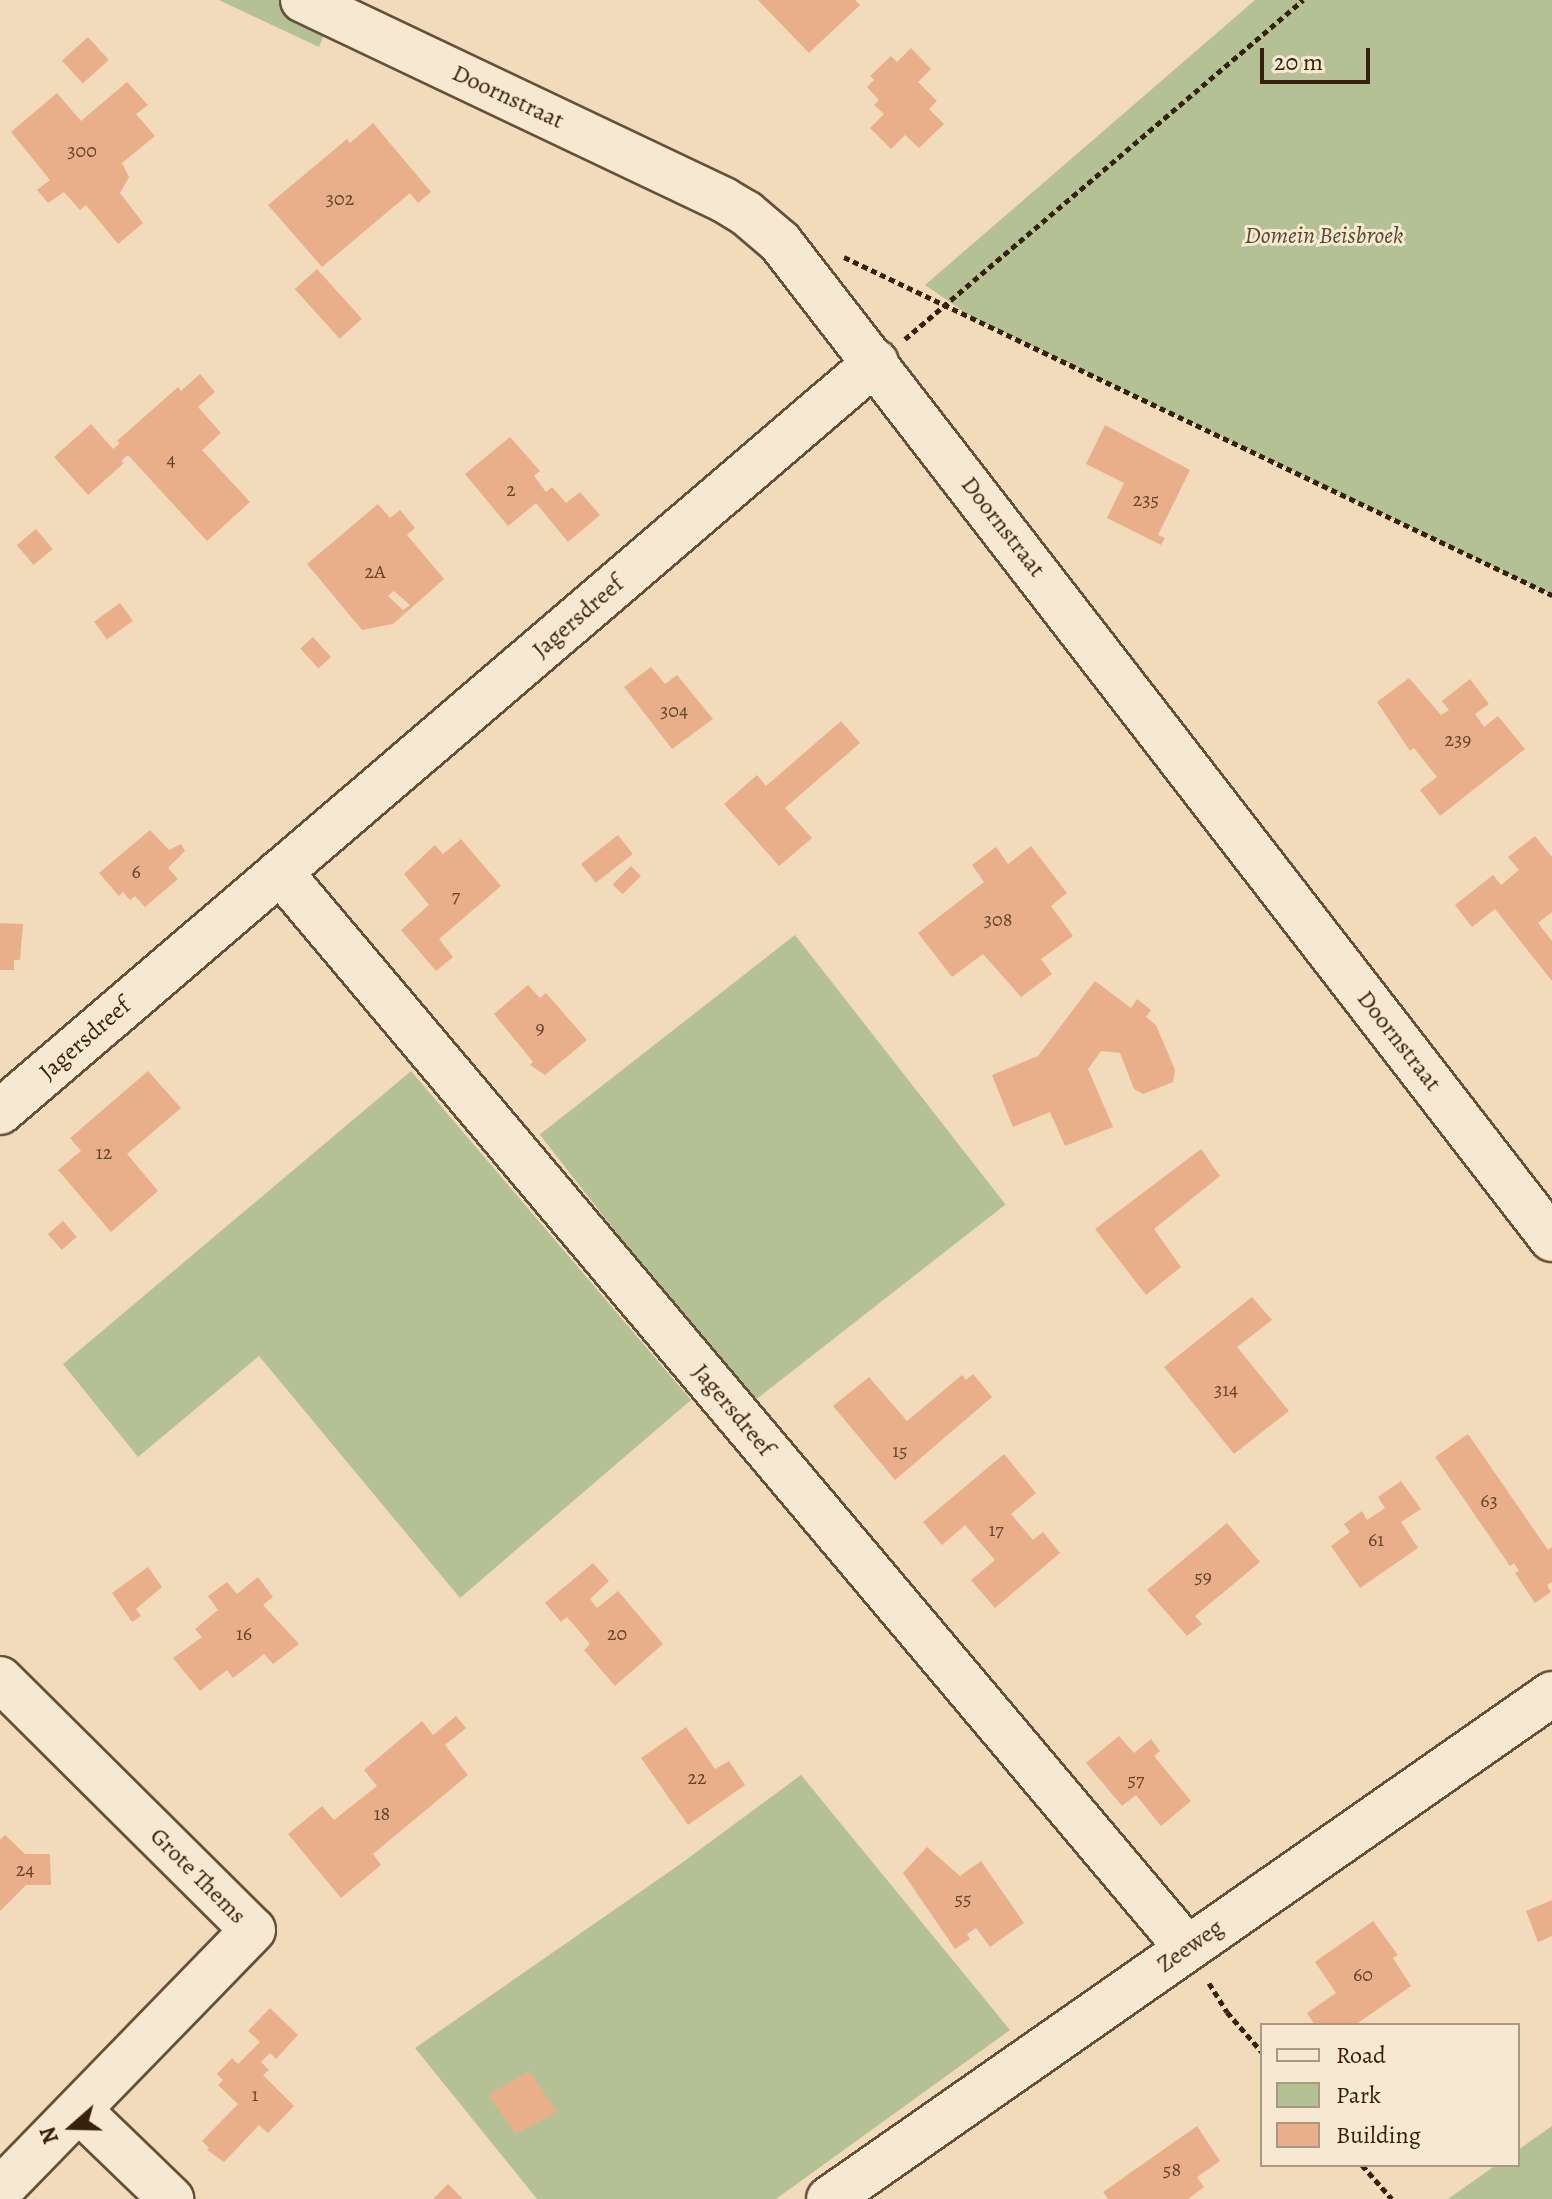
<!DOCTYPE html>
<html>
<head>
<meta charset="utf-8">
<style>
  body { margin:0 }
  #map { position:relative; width:1552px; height:2199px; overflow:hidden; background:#f2dbba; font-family:Alegreya,serif }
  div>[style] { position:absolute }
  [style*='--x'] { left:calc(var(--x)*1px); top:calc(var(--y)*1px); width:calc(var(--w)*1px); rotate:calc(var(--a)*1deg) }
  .green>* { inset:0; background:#b4c195; transform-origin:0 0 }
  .building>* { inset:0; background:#e9af8a; transform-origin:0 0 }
  .path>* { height:5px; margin-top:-2.5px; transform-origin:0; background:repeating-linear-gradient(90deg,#37210e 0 6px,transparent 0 10px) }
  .roads { filter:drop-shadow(2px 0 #665039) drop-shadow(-2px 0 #665039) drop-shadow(0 2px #665039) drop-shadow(0 -2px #665039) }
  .minor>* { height:44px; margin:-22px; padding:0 22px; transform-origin:22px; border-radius:22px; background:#f7e8d2 }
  span { translate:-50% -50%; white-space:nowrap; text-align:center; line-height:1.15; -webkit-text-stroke:6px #f7e8d2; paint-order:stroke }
  .number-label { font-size:20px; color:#64442d }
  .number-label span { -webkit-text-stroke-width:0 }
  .street-label { font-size:24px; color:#37210e }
  .park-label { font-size:24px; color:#564930; font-style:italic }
  .legend { position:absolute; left:1260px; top:2023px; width:260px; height:144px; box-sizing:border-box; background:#f7e8d2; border:2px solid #aa9884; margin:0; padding:10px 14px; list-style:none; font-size:24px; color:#37210e }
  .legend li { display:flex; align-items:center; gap:16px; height:40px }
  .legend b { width:40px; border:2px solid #aa9884 }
  .north { position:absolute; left:32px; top:2087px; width:80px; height:80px; -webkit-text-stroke:6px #f7e8d2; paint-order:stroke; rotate:250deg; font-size:22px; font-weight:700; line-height:32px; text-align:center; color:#37210e }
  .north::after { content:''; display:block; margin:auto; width:28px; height:36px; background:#37210e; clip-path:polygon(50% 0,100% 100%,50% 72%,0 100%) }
  .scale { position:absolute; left:1260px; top:48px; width:110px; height:36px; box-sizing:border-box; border:4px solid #37210e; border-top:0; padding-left:10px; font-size:24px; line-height:28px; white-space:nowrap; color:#37210e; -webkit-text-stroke:6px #f7e8d2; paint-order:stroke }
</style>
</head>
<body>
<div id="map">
  <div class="green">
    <i style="clip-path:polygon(219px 0,338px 0,319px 47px)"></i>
    <i style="clip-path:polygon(1255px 0,1552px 0,1552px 595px,973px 318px,925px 285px)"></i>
    <i style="left:795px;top:935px;width:342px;height:324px;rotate:52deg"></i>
    <i style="clip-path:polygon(411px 1071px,691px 1400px,460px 1598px,259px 1356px,138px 1457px,63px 1364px)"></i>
    <i style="clip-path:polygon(801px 1775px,1010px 2030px,776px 2199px,537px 2199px,415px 2048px,679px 1865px)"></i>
    <i style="clip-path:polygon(1552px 2126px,1552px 2199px,1448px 2199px,1496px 2165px,1518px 2165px,1518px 2150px)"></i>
  </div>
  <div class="building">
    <i style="clip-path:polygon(758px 0,855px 0,860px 5px,809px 53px)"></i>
    <i style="left:88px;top:37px;width:31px;height:35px;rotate:48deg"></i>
    <i style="clip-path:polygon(911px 48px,931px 69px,918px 82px,937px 101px,929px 109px,944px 124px,919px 148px,905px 135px,891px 149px,870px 128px,884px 114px,874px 105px,879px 100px,867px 87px,874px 80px,870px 76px,891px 56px,897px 62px)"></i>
    <i style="clip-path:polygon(127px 82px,148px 105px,136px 114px,155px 136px,122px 163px,129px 177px,120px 193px,143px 223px,118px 244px,86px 205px,80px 210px,64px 192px,48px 203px,37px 190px,50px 180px,11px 132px,57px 93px,81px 121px)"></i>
    <i style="clip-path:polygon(373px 123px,431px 192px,418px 203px,410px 193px,322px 267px,268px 205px,347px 139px,350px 143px)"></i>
    <i style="left:317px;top:269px;width:67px;height:30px;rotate:48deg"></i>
    <i style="clip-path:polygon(200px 374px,215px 392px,198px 407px,221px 433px,202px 450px,250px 502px,207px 541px,128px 455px,121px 461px,124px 463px,88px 495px,54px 457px,91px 424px,113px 449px,120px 443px,117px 441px,178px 387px,181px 391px)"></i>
    <i style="clip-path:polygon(1105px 425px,1190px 470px,1158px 535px,1165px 538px,1161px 545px,1107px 518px,1124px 483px,1086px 464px)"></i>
    <i style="clip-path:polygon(510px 437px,540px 471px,534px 476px,546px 492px,552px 487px,566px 503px,580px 492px,600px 515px,568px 542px,536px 503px,508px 526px,465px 474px)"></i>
    <i style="clip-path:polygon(evenodd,378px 504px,390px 518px,400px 510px,415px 528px,407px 535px,444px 579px,393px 624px,362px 630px,307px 564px,378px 504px,394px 591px,410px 605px,403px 610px,388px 596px,394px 591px)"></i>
    <i style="left:36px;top:529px;width:26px;height:25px;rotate:50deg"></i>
    <i style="left:120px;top:603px;width:22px;height:32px;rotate:54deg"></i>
    <i style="left:313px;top:637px;width:27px;height:17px;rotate:48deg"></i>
    <i style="clip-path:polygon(651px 667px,665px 684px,677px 675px,713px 719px,672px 749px,624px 687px)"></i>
    <i style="clip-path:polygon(1409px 678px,1441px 715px,1449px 710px,1442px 701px,1470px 679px,1489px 704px,1475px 714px,1484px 727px,1498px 716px,1525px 749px,1440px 816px,1420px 790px,1437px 777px,1414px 748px,1410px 751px,1377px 702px)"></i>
    <i style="clip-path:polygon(841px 721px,860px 743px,785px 808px,812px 838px,779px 866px,724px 804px,757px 775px,766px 786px)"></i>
    <i style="clip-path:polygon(150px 830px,169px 850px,181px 844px,185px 851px,168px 868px,178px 879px,145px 907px,135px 896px,130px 900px,123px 892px,119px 896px,99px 873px)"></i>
    <i style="left:618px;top:835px;width:24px;height:47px;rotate:52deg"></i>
    <i style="clip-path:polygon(1535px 836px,1552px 857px,1552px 912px,1538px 923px,1552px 941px,1552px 981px,1495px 909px,1472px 927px,1455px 905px,1493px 875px,1501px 885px,1519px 870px,1508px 857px)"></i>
    <i style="clip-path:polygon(461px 839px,501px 886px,439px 939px,453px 957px,436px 971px,401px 930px,429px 905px,404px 874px,435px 845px,443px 854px)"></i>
    <i style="clip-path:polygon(1031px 846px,1067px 893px,1051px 906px,1073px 936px,1041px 959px,1052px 974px,1021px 997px,983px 954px,952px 977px,918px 933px,984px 882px,972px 865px,996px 847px,1008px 864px)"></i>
    <i style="left:631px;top:866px;width:14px;height:26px;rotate:45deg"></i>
    <i style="clip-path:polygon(0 923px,23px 924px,20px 960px,14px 960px,14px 970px,0 970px)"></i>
    <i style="clip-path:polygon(1095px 981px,1131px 1008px,1137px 999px,1151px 1010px,1146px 1017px,1156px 1025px,1175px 1070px,1173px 1082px,1143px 1094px,1134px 1089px,1120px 1053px,1101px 1051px,1088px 1069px,1113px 1127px,1065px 1146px,1050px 1112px,1013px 1127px,992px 1075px,1038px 1056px)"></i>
    <i style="clip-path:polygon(528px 985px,540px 998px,546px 993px,587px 1040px,545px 1075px,530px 1065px,533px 1062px,494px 1014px)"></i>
    <i style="clip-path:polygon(148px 1071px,181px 1108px,127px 1154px,158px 1191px,111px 1232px,58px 1170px,81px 1151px,70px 1138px)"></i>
    <i style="clip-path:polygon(1201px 1149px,1220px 1176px,1154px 1229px,1181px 1267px,1146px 1295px,1095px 1229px)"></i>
    <i style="left:63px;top:1221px;width:21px;height:20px;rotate:49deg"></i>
    <i style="clip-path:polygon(1252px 1297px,1272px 1320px,1237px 1347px,1289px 1411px,1234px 1454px,1164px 1367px)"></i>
    <i style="clip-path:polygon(973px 1374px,992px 1397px,895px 1480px,833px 1406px,869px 1377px,907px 1421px,962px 1375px,966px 1380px)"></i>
    <i style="clip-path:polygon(1468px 1434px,1548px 1550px,1552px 1547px,1552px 1582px,1547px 1585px,1551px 1592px,1535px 1603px,1515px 1573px,1519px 1571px,1514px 1563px,1510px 1566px,1435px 1457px)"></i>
    <i style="clip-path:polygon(1004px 1454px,1036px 1493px,1011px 1514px,1033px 1540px,1043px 1532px,1060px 1553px,995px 1608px,971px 1580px,995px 1560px,965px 1525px,942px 1545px,923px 1522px)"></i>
    <i style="clip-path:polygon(1401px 1481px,1421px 1509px,1401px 1522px,1418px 1548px,1360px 1588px,1331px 1546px,1350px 1532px,1344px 1524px,1362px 1511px,1367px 1520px,1385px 1508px,1378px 1497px)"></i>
    <i style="clip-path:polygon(1227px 1523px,1260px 1562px,1195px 1616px,1202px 1624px,1187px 1636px,1147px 1590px)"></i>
    <i style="clip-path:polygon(593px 1563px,609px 1581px,590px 1599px,597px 1608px,618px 1591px,663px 1644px,615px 1686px,584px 1650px,590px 1644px,567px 1617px,561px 1622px,545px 1603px)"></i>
    <i style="clip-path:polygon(148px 1567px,162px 1587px,136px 1609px,141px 1616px,132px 1622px,112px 1593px)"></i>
    <i style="clip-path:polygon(258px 1577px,273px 1597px,263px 1605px,299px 1644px,273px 1664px,264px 1654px,233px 1678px,227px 1670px,200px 1691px,173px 1658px,202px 1637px,195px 1629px,218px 1610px,208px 1596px,227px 1582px,237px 1594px)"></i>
    <i style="clip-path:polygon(456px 1716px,466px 1728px,445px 1745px,468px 1775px,373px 1854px,381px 1865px,341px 1898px,288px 1834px,322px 1806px,334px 1820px,377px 1786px,364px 1770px,422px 1721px,433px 1735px)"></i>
    <i style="clip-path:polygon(686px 1727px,715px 1769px,729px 1761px,745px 1785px,688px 1825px,641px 1758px)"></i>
    <i style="clip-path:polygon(1119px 1736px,1134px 1753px,1151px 1739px,1160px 1751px,1154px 1756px,1191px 1801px,1161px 1826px,1136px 1795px,1122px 1806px,1086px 1763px)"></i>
    <i style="clip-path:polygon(5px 1835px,25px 1854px,50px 1854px,51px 1885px,26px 1885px,0 1911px,0 1840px)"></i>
    <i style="clip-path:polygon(927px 1847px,960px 1876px,981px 1861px,1024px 1923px,990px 1947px,976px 1928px,967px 1934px,970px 1939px,955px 1949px,903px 1873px)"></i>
    <i style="clip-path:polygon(1552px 1900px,1552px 1936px,1538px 1942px,1526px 1911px)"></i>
    <i style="clip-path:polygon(1373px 1921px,1398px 1955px,1393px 1958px,1411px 1986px,1355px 2025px,1315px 2025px,1307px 2013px,1336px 1993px,1315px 1962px)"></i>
    <i style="clip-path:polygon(270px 2008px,298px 2035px,276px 2059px,270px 2053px,261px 2062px,269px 2070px,263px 2075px,294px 2106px,268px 2133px,259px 2125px,224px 2162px,207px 2150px,209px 2148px,202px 2141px,238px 2104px,218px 2085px,223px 2080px,217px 2074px,232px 2058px,238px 2064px,260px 2042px,248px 2031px)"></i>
    <i style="clip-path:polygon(529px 2071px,557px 2112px,516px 2134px,488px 2095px)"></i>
    <i style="clip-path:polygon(1197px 2126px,1220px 2161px,1197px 2177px,1204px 2187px,1188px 2199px,1108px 2199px,1103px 2192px)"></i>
    <i style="clip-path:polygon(448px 2184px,463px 2199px,433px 2199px)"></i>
  </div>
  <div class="path">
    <i style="--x:844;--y:257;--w:785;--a:25.52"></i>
    <i style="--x:905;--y:339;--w:523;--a:-40.42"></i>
    <i style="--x:1209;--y:1983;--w:34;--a:58"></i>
    <i style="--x:1227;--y:2012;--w:53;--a:48.8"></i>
    <i style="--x:1362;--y:2165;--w:45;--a:48.6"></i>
  </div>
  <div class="roads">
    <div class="minor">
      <i style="--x:303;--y:0;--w:466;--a:25.4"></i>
      <i style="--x:724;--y:200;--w:26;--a:31"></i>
      <i style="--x:746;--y:213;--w:45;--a:40.5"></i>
      <i style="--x:780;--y:242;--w:1261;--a:52.25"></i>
      <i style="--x:280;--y:872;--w:1407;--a:49.87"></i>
      <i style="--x:0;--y:1112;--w:1153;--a:-40.57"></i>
      <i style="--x:0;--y:1679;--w:356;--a:44.8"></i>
      <i style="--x:253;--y:1930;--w:363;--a:134.2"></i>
      <i style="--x:80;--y:2111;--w:127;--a:44"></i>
      <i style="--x:829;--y:2199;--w:882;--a:-34.93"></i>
    </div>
  </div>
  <div class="number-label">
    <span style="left:82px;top:150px">300</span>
    <span style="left:340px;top:198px">302</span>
    <span style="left:171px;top:459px">4</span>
    <span style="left:511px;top:489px">2</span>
    <span style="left:1146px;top:499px">235</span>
    <span style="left:375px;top:571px">2A</span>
    <span style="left:674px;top:710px">304</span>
    <span style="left:1458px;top:739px">239</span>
    <span style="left:136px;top:871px">6</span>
    <span style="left:456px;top:895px">7</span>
    <span style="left:998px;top:919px">308</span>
    <span style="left:540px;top:1027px">9</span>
    <span style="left:104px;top:1152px">12</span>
    <span style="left:1226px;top:1389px">314</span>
    <span style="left:900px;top:1450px">15</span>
    <span style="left:1489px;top:1500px">63</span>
    <span style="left:996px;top:1529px">17</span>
    <span style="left:1376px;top:1539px">61</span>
    <span style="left:1203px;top:1576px">59</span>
    <span style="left:244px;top:1633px">16</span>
    <span style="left:617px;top:1633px">20</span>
    <span style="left:697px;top:1777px">22</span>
    <span style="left:1136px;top:1779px">57</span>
    <span style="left:382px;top:1813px">18</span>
    <span style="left:25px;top:1869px">24</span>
    <span style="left:963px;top:1898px">55</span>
    <span style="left:1363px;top:1974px">60</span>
    <span style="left:255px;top:2094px">1</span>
    <span style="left:1172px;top:2169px">58</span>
  </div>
  <div class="street-label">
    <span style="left:508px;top:97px;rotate:25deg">Doornstraat</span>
    <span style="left:1003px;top:527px;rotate:52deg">Doornstraat</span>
    <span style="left:578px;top:617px;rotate:-41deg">Jagersdreef</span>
    <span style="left:85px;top:1039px;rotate:-41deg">Jagersdreef</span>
    <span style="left:1399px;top:1041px;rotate:52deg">Doornstraat</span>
    <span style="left:733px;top:1410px;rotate:50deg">Jagersdreef</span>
    <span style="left:198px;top:1876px;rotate:45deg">Grote Thems</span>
    <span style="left:1190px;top:1946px;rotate:-35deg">Zeeweg</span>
  </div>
  <div class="park-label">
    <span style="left:1324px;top:236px">Domein Beisbroek</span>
  </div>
  <ul class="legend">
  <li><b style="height:10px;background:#f7e8d2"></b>Road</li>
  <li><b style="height:22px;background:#b4c195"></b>Park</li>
  <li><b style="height:22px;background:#e9af8a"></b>Building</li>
  </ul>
  <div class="north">N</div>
  <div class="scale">20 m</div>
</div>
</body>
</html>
